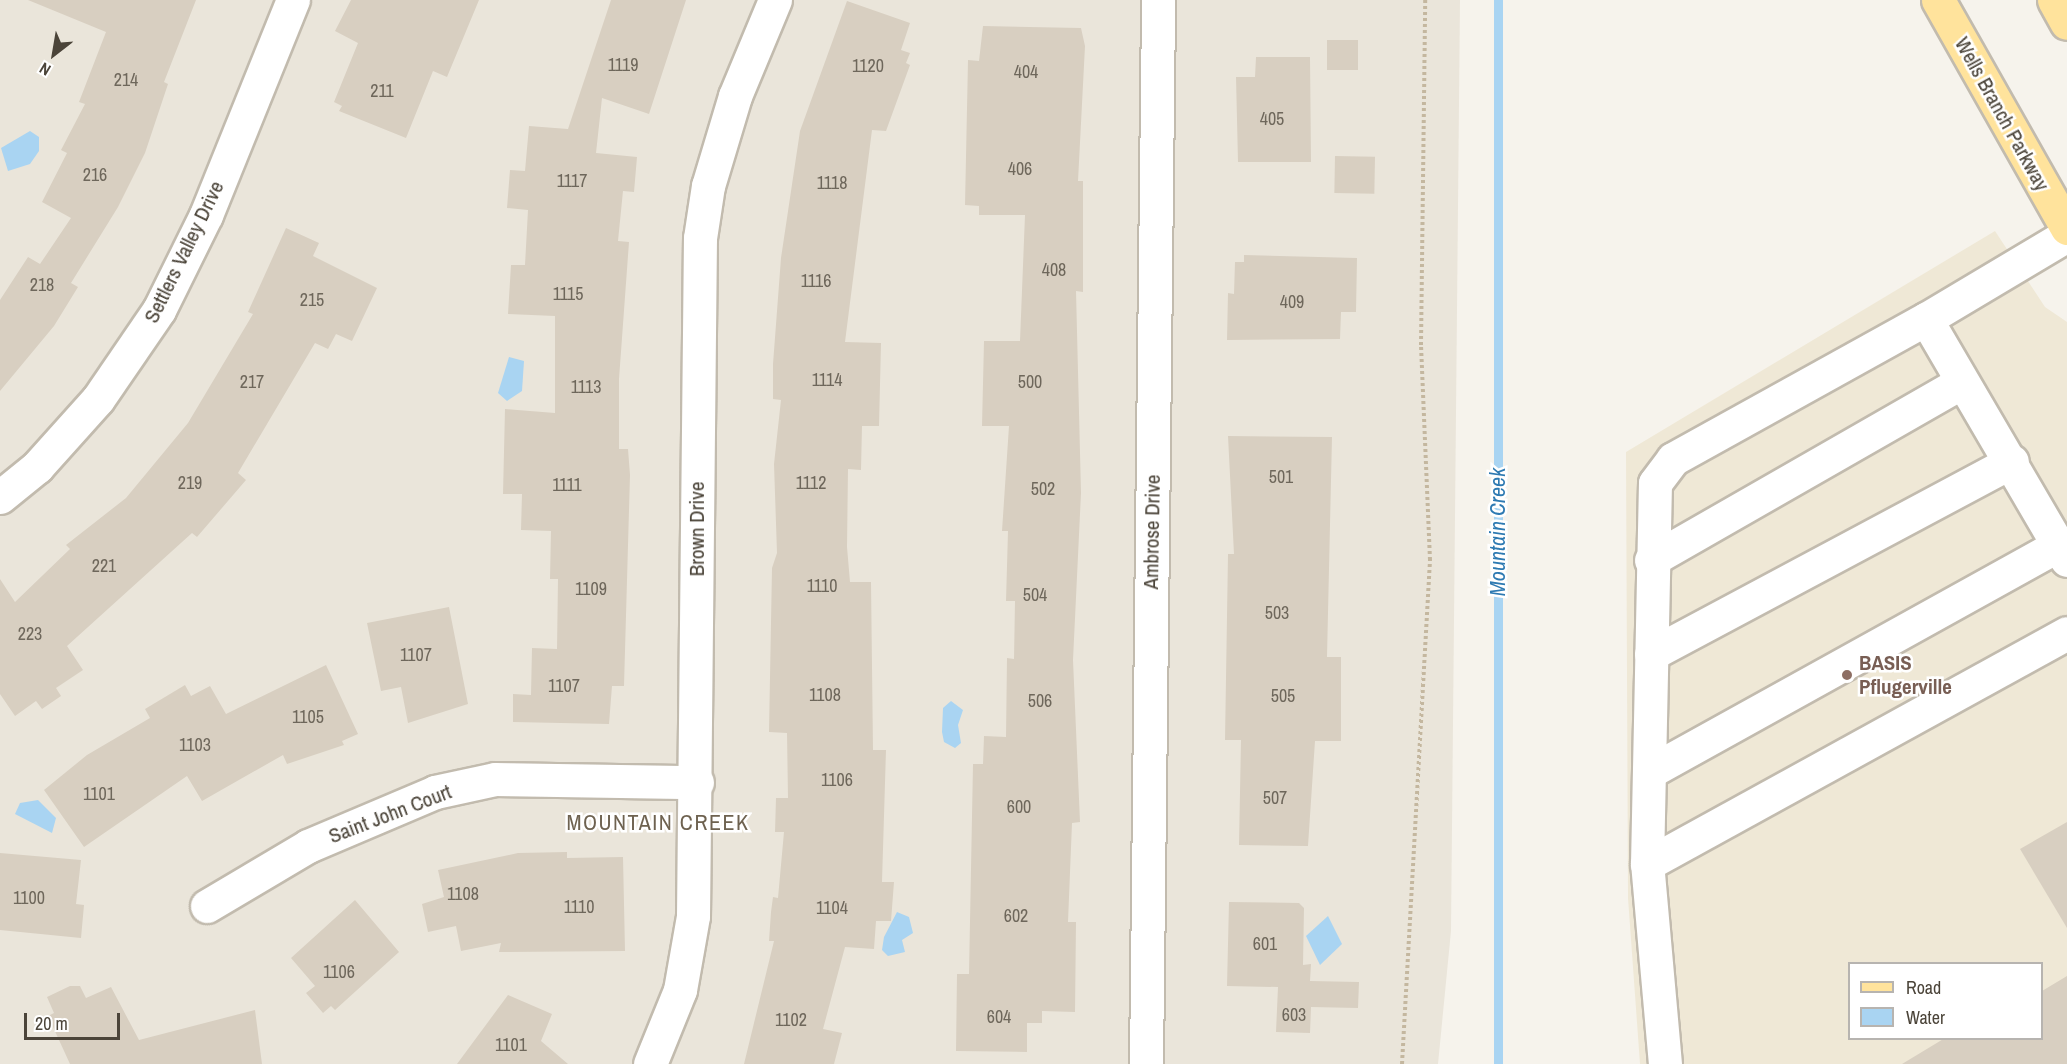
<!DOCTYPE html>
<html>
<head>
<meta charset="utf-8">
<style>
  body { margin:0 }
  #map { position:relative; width:2067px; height:1064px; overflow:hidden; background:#f6f3ec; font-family:"Archivo Narrow",sans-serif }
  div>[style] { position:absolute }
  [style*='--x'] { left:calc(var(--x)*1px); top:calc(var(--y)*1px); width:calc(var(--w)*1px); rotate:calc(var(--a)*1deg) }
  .residential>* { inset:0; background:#eae5da }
  .education>* { inset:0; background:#efe8d6 }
  .water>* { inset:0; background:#a9d4f2 }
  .stream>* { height:9px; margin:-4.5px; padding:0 4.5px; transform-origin:4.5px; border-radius:4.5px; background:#a9d4f2 }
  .building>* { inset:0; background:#d8cfc1; transform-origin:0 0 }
  .path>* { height:4px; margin-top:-2px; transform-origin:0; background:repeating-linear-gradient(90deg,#c4b79f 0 3px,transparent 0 6px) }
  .roads { filter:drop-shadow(2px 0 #c2bbae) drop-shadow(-2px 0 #c2bbae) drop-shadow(0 2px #c2bbae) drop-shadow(0 -2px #c2bbae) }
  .minor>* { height:33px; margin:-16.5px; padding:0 16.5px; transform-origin:16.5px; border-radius:16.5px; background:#fff }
  .major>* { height:33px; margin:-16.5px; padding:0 16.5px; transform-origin:16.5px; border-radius:16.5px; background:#ffe39c }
  .dots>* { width:16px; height:16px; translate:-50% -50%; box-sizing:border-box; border:3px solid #fff; border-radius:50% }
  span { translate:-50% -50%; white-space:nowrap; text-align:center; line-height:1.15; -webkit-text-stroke:5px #fff; paint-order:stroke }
  .number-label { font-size:18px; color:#6e675b }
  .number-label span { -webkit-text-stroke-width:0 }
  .street-label { font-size:21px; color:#4b4439 }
  .education-label { font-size:21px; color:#785e54; font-weight:700 }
  .left { translate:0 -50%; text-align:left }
  .water-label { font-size:22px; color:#2e7ab2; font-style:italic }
  .neighbourhood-label { font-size:22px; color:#6e6250; letter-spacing:1.5px }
  .legend { position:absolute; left:1848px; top:962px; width:195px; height:78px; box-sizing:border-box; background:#fff; border:2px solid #b7b4b0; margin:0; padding:8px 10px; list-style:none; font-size:18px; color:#4b4439 }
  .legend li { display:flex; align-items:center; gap:12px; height:30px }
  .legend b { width:30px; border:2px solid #b7b4b0 }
  .north { position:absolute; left:24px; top:24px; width:60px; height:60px; -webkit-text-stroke:4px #fff; paint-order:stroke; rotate:211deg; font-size:16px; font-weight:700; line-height:24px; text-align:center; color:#4b4439 }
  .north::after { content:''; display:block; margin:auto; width:21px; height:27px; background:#4b4439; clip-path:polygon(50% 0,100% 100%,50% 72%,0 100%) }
  .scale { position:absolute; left:24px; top:1013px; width:96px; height:27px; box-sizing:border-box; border:3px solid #4b4439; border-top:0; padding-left:8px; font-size:18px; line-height:21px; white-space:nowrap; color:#4b4439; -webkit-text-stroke:4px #fff; paint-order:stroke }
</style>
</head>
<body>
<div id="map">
  <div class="residential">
    <i style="clip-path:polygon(0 0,1460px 0,1451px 931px,1438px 1064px,0 1064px)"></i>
  </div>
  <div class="education">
    <i style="clip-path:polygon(evenodd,1995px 231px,2045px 307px,2067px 322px,2067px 1064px,1640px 1064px,1628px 898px,1626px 452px,1995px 231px,1850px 964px,2042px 964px,2042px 1038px,1850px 1038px,1850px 964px)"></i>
  </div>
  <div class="water">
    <i style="clip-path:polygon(30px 131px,39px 137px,39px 151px,30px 164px,8px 171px,1px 148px)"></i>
    <i style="clip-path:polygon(509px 357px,524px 361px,522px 391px,507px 401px,498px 393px)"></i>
    <i style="clip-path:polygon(951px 701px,963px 710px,958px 725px,961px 743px,955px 748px,944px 742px,942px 732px,943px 708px)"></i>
    <i style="clip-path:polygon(38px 800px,56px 818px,52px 833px,15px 814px,20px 803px)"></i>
    <i style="clip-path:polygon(897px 912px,909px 917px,913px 933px,902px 940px,905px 952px,888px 956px,882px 950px,884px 937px)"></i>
    <i style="clip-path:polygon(1328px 916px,1342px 944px,1320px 965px,1306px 936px)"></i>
  </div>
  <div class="stream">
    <i style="--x:1498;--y:0;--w:1064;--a:90"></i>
  </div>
  <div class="building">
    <i style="clip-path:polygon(28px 0,196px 0,164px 82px,168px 84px,145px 153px,118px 207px,71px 283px,78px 287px,54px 326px,0 391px,0 300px,28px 257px,40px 264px,71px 218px,42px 202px,67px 153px,61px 150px,85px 104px,79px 102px,106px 32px)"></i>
    <i style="clip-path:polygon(351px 0,479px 0,447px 77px,433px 71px,406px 138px,339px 111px,342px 106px,334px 102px,358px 43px,335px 31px)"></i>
    <i style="clip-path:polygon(611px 0,686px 0,649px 114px,602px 98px,596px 153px,637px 157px,634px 192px,623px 191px,618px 241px,629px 242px,619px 379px,619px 449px,628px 449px,630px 475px,624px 686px,612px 686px,609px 724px,513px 722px,513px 694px,531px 695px,532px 648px,557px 649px,558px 579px,550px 579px,551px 531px,521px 530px,522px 494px,503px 494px,505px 409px,555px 413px,555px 316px,508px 314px,511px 265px,525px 265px,528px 210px,507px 208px,510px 170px,525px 171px,529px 126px,568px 129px)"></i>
    <i style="clip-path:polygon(847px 1px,910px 23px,901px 50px,910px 53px,906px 63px,910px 65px,886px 131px,872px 130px,845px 342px,881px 343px,879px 426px,862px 426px,861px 470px,848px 469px,847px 547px,850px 582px,871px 582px,873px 750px,886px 750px,882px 882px,894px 882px,891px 921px,876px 921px,874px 949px,845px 947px,823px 1029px,842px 1033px,834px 1064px,744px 1064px,774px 941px,769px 941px,771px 912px,773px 897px,778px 898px,784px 832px,775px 832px,776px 798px,788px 798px,787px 733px,769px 732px,772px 568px,777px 553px,774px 464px,781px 400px,773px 399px,773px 364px,781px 258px,800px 131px)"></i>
    <i style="clip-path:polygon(983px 26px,1081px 28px,1085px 46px,1078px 181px,1083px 181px,1083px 292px,1076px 291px,1081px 493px,1073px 660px,1080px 822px,1072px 823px,1068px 922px,1076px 922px,1075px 1012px,1042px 1011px,1042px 1023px,1027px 1023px,1027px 1052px,956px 1051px,957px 974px,969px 974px,973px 764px,983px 764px,984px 736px,1006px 737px,1007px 658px,1014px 659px,1015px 601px,1006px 601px,1008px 531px,1002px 531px,1009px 426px,982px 426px,984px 341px,1020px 341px,1025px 215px,979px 215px,979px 206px,965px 205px,968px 60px,979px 61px)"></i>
    <i style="left:1327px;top:40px;width:31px;height:30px"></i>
    <i style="clip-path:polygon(1256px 57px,1310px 57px,1311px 162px,1238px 162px,1236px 77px,1255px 77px)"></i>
    <i style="left:1335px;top:156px;width:40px;height:37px;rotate:1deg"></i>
    <i style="clip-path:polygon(286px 228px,319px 243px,313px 256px,377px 288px,352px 341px,336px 334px,328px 349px,315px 343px,238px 473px,246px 480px,197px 537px,192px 533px,67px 646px,83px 670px,56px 688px,61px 696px,42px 709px,36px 701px,15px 716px,0 694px,0 579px,15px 602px,70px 549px,66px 545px,126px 498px,188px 423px,253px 314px,248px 312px)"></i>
    <i style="clip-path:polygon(1244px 255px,1357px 258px,1356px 312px,1341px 312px,1340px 339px,1227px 340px,1228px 293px,1234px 294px,1235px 262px,1244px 262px)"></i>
    <i style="clip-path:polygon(1228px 436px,1332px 437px,1327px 657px,1341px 657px,1341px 741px,1315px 741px,1308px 846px,1239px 845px,1241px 740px,1225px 740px,1228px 554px,1234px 554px)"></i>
    <i style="clip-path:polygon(449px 607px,468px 704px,408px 723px,401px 687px,381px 691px,367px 623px)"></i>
    <i style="clip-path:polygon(326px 665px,358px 734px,342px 741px,344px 745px,287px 764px,283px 755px,202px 801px,187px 776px,84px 847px,44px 790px,87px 755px,150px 718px,145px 709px,185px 685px,191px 696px,210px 686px,226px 714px)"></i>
    <i style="clip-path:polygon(2067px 822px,2067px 928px,2020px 849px)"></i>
    <i style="clip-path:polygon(567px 852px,567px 858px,623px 857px,625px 951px,499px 952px,501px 943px,461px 951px,456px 926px,428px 932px,422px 904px,444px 897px,438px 870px,518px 853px)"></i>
    <i style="clip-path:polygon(0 853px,81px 860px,76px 904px,84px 905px,81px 938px,0 930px)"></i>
    <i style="clip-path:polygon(355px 900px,399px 952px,335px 1010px,331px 1006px,323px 1013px,306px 993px,315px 986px,291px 958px)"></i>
    <i style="clip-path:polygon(1229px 902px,1299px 903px,1304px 908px,1303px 965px,1311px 964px,1310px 981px,1359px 982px,1358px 1008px,1311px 1007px,1310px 1033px,1276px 1032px,1278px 987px,1227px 986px)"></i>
    <i style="clip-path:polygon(2067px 976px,2067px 1064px,1902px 1064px,1945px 1038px,2042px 1038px,2042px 991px)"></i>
    <i style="clip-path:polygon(70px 986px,80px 986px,86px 998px,111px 987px,139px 1040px,255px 1010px,262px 1064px,70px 1064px,48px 1016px,54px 1013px,47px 997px)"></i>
    <i style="clip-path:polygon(508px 995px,552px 1014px,541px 1041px,568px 1064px,457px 1064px)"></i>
  </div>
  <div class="path">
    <i style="--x:1402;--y:1064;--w:505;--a:-86.82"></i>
    <i style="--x:1430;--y:560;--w:215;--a:-92.4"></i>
    <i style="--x:1421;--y:345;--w:345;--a:-89.3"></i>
  </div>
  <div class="roads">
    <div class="minor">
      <i style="--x:2067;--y:235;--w:164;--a:149.2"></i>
      <i style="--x:1926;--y:319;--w:279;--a:59.7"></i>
      <i style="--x:0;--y:497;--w:48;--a:-39"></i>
      <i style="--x:37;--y:467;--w:91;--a:-48.1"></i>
      <i style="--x:98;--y:399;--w:108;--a:-55.6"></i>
      <i style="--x:159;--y:310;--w:106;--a:-63.7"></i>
      <i style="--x:206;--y:215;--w:232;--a:-68"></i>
      <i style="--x:1651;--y:560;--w:358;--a:-29.8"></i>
      <i style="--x:1651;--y:654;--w:409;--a:-28.1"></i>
      <i style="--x:1649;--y:772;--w:469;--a:-29"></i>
      <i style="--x:1647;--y:864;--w:381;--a:-88.8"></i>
      <i style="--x:1655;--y:483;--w:30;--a:-53"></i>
      <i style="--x:1673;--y:459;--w:289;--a:-29"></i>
      <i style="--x:207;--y:906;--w:117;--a:-30.7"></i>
      <i style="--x:308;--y:846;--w:138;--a:-23"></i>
      <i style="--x:435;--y:792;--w:61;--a:-12.2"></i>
      <i style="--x:495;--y:779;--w:202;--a:0.9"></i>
      <i style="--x:650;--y:1064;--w:80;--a:-67.9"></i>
      <i style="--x:680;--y:990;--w:75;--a:-80"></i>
      <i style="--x:693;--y:916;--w:678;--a:-89.41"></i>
      <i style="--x:700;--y:238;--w:53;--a:-81.3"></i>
      <i style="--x:708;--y:186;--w:94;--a:-73.3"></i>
      <i style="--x:735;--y:96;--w:104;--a:-67.4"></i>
      <i style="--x:1146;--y:1064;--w:1064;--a:-89.35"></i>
      <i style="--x:1665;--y:1064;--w:201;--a:-95.1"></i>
      <i style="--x:1647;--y:864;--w:479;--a:-28.8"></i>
    </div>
    <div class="major">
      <i style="--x:1938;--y:0;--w:262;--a:60.5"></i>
      <i style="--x:2054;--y:0;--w:26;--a:61"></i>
    </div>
  </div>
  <div class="dots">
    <i style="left:1847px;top:675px;background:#8d6e63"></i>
  </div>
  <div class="number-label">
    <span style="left:623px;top:65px">1119</span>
    <span style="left:868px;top:66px">1120</span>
    <span style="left:1026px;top:72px">404</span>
    <span style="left:126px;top:80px">214</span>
    <span style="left:382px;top:91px">211</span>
    <span style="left:1272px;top:119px">405</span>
    <span style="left:1020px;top:169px">406</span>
    <span style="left:95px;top:175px">216</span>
    <span style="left:572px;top:181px">1117</span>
    <span style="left:832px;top:183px">1118</span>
    <span style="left:1054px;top:270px">408</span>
    <span style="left:816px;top:281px">1116</span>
    <span style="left:42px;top:285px">218</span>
    <span style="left:568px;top:294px">1115</span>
    <span style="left:312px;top:300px">215</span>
    <span style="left:1292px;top:302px">409</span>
    <span style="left:827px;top:380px">1114</span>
    <span style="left:252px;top:382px">217</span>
    <span style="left:1030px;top:382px">500</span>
    <span style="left:586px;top:387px">1113</span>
    <span style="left:1281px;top:477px">501</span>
    <span style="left:190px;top:483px">219</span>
    <span style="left:811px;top:483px">1112</span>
    <span style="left:567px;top:485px">1111</span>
    <span style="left:1043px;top:489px">502</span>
    <span style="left:104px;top:566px">221</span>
    <span style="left:822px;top:586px">1110</span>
    <span style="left:591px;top:589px">1109</span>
    <span style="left:1035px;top:595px">504</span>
    <span style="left:1277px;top:613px">503</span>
    <span style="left:30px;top:634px">223</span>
    <span style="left:416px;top:655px">1107</span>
    <span style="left:564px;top:686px">1107</span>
    <span style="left:825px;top:695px">1108</span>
    <span style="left:1283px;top:696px">505</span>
    <span style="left:1040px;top:701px">506</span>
    <span style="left:308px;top:717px">1105</span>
    <span style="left:195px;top:745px">1103</span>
    <span style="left:837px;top:780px">1106</span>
    <span style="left:99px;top:794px">1101</span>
    <span style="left:1275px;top:798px">507</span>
    <span style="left:1019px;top:807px">600</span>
    <span style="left:463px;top:894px">1108</span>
    <span style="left:29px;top:898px">1100</span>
    <span style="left:579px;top:907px">1110</span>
    <span style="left:832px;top:908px">1104</span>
    <span style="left:1016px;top:916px">602</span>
    <span style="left:1265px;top:944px">601</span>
    <span style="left:339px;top:972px">1106</span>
    <span style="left:1294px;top:1015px">603</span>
    <span style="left:999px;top:1017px">604</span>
    <span style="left:791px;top:1020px">1102</span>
    <span style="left:511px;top:1045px">1101</span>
  </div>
  <div class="street-label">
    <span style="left:2002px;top:114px;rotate:61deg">Wells Branch Parkway</span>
    <span style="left:184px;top:252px;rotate:-64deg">Settlers Valley Drive</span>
    <span style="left:697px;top:529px;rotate:-90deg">Brown Drive</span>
    <span style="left:1152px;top:532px;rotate:-89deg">Ambrose Drive</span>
    <span style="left:390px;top:814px;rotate:-21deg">Saint John Court</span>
  </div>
  <div class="education-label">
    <span class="left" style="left:1859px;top:675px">BASIS<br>Pflugerville</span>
  </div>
  <div class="water-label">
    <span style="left:1498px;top:532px;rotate:-90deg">Mountain Creek</span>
  </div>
  <div class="neighbourhood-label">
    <span style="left:658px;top:823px">MOUNTAIN CREEK</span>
  </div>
  <ul class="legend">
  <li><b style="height:8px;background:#ffe39c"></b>Road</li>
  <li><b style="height:16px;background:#a9d4f2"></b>Water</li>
  </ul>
  <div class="north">N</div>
  <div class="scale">20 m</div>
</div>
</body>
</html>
